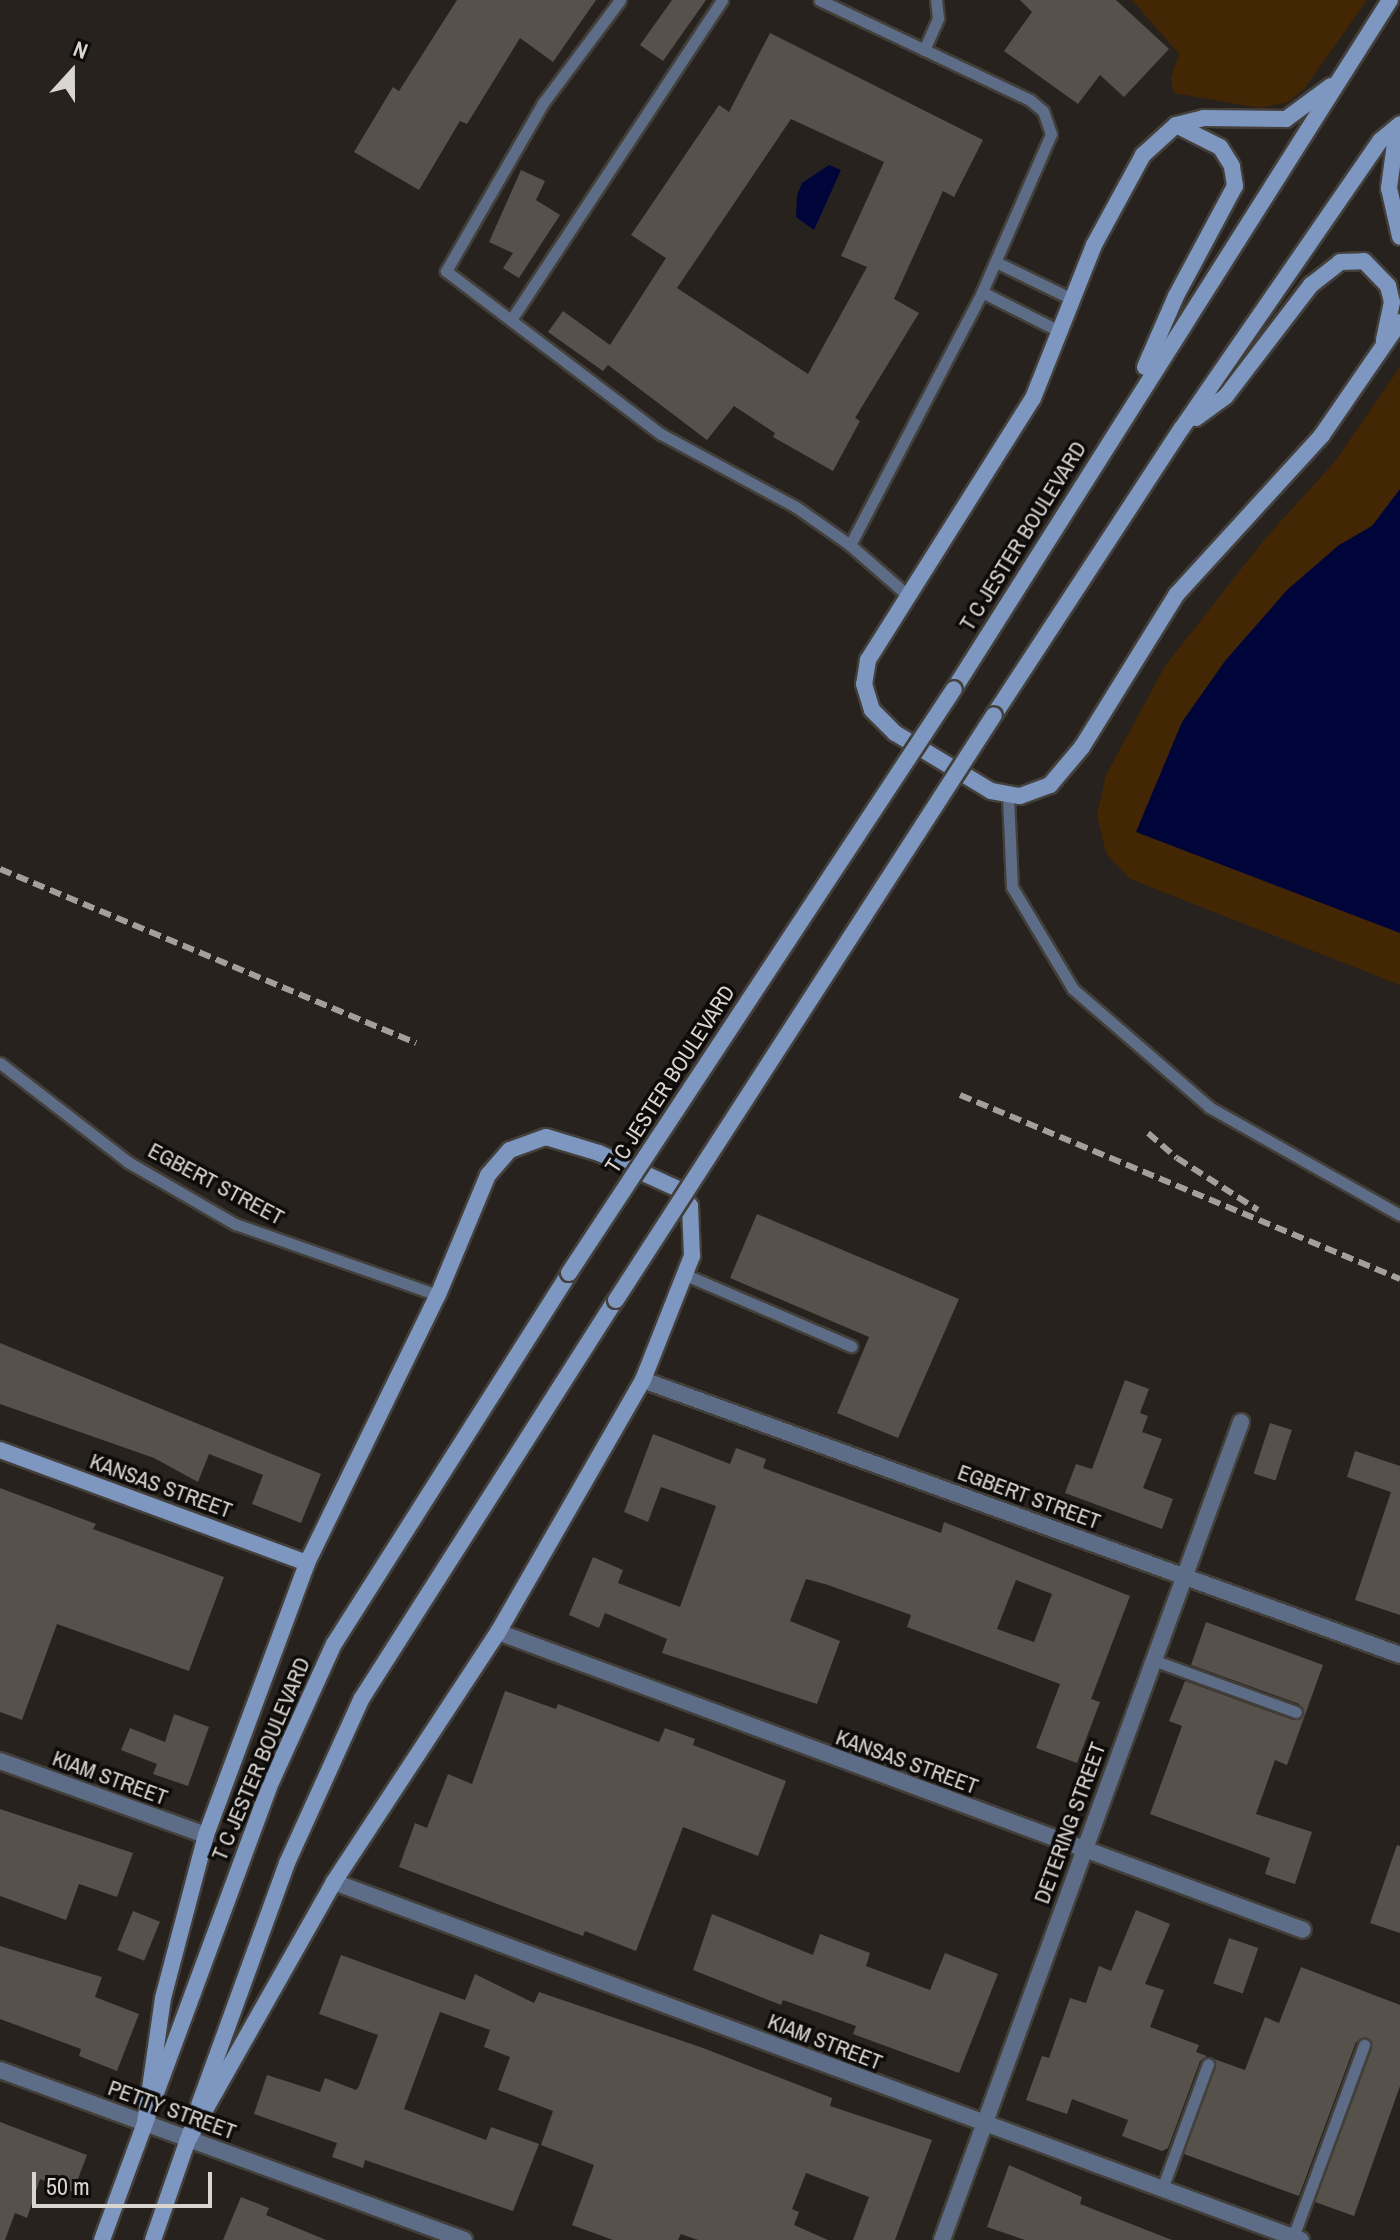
<!DOCTYPE html>
<html>
<head>
<meta charset="utf-8">
<style>
  body { margin:0 }
  #map { position:relative; width:1400px; height:2240px; overflow:hidden; background:#27221d; font-family:"Archivo Narrow",sans-serif }
  div>[style] { position:absolute }
  [style*='--x'] { left:calc(var(--x)*1px); top:calc(var(--y)*1px); width:calc(var(--w)*1px); rotate:calc(var(--a)*1deg) }
  .green>* { inset:0; background:#432604 }
  .water>* { inset:0; background:#000539 }
  .building>* { inset:0; background:#57514c; transform-origin:0 0 }
  .roads { filter:drop-shadow(2px 0 #433f3a) drop-shadow(-2px 0 #433f3a) drop-shadow(0 2px #433f3a) drop-shadow(0 -2px #433f3a) }
  .lane>* { height:11px; margin:-5.5px; padding:0 5.5px; transform-origin:5.5px; border-radius:5.5px; background:#5d6d87 }
  .street>* { height:16px; margin:-8px; padding:0 8px; transform-origin:8px; border-radius:8px; background:#5d6d87 }
  .secondary>* { height:16px; margin:-8px; padding:0 8px; transform-origin:8px; border-radius:8px; background:#7e97c1 }
  .rail>* { height:6px; margin-top:-3px; transform-origin:0; background:repeating-linear-gradient(90deg,#a39f9b 0 12px,transparent 0 18px) }
  .bridges { filter:drop-shadow(2px 0 #433f3a) drop-shadow(-2px 0 #433f3a) drop-shadow(0 2px #433f3a) drop-shadow(0 -2px #433f3a) }
  .secondary-bridge>* { height:16px; margin:-8px; padding:0 8px; transform-origin:8px; border-radius:8px; background:#7e97c1 }
  span { translate:-50% -50%; white-space:nowrap; text-align:center; line-height:1.15; -webkit-text-stroke:7px #0e0c0a; paint-order:stroke }
  .street-label { font-size:22px; color:#d9d6d2 }
  .north { position:absolute; left:32px; top:32px; width:80px; height:80px; -webkit-text-stroke:6px #0e0c0a; paint-order:stroke; rotate:21deg; font-size:22px; font-weight:700; line-height:32px; text-align:center; color:#d9d6d2 }
  .north::after { content:''; display:block; margin:auto; width:28px; height:36px; background:#d9d6d2; clip-path:polygon(50% 0,100% 100%,50% 72%,0 100%) }
  .scale { position:absolute; left:32px; top:2172px; width:180px; height:36px; box-sizing:border-box; border:4px solid #d9d6d2; border-top:0; padding-left:10px; font-size:24px; line-height:28px; white-space:nowrap; color:#d9d6d2; -webkit-text-stroke:6px #0e0c0a; paint-order:stroke }
</style>
</head>
<body>
<div id="map">
  <div class="green">
    <i style="clip-path:polygon(1132px 0,1367px 0,1304px 89px,1288px 102px,1260px 108px,1174px 93px,1171px 78px,1179px 54px)"></i>
    <i style="clip-path:polygon(1400px 367px,1400px 985px,1130px 879px,1106px 853px,1097px 815px,1106px 775px,1165px 666px,1264px 540px,1336px 460px)"></i>
  </div>
  <div class="water">
    <i style="clip-path:polygon(829px 165px,841px 170px,814px 230px,796px 217px,797px 196px,802px 183px)"></i>
    <i style="clip-path:polygon(1400px 489px,1400px 933px,1136px 832px,1182px 722px,1225px 661px,1287px 590px,1339px 545px,1372px 526px)"></i>
  </div>
  <div class="building">
    <i style="clip-path:polygon(457px 0,596px 0,553px 62px,520px 38px,467px 124px,460px 121px,419px 190px,354px 152px,393px 87px,399px 91px)"></i>
    <i style="clip-path:polygon(672px 0,706px 0,663px 61px,640px 45px)"></i>
    <i style="clip-path:polygon(1020px 0,1116px 0,1169px 49px,1124px 97px,1100px 75px,1078px 104px,1004px 51px,1032px 12px)"></i>
    <i style="clip-path:polygon(evenodd,770px 33px,983px 140px,954px 197px,943px 191px,894px 299px,919px 313px,855px 418px,860px 421px,833px 471px,773px 437px,775px 433px,734px 406px,707px 440px,608px 365px,603px 371px,548px 332px,563px 311px,610px 345px,666px 258px,631px 235px,719px 105px,729px 112px,770px 33px,791px 119px,884px 162px,841px 256px,867px 267px,808px 374px,677px 288px,791px 119px)"></i>
    <i style="clip-path:polygon(521px 170px,545px 181px,536px 200px,560px 215px,519px 278px,503px 268px,513px 253px,489px 242px)"></i>
    <i style="clip-path:polygon(757px 1214px,959px 1299px,898px 1438px,837px 1413px,869px 1337px,730px 1278px)"></i>
    <i style="clip-path:polygon(0 1343px,321px 1474px,301px 1523px,252px 1504px,263px 1475px,209px 1454px,198px 1482px,154px 1458px,0 1404px)"></i>
    <i style="clip-path:polygon(1125px 1380px,1149px 1389px,1140px 1413px,1148px 1416px,1142px 1432px,1162px 1439px,1143px 1488px,1173px 1499px,1162px 1529px,1065px 1493px,1076px 1464px,1092px 1469px)"></i>
    <i style="left:1270px;top:1423px;width:23px;height:53px;rotate:18deg"></i>
    <i style="clip-path:polygon(evenodd,653px 1434px,730px 1464px,736px 1448px,766px 1459px,763px 1468px,941px 1533px,944px 1522px,1130px 1596px,1091px 1699px,1100px 1702px,1077px 1763px,1036px 1748px,1060px 1684px,907px 1627px,911px 1615px,828px 1585px,806px 1579px,790px 1621px,840px 1641px,817px 1704px,662px 1653px,667px 1639px,605px 1613px,599px 1628px,569px 1615px,593px 1557px,623px 1570px,618px 1583px,680px 1607px,716px 1506px,661px 1487px,648px 1522px,624px 1512px,653px 1434px,1016px 1580px,1052px 1594px,1034px 1642px,997px 1629px,1016px 1580px)"></i>
    <i style="clip-path:polygon(1355px 1451px,1400px 1466px,1400px 1615px,1355px 1600px,1391px 1492px,1347px 1477px)"></i>
    <i style="clip-path:polygon(0 1488px,96px 1524px,93px 1529px,224px 1577px,189px 1671px,57px 1624px,22px 1720px,0 1712px)"></i>
    <i style="clip-path:polygon(1206px 1622px,1323px 1665px,1287px 1765px,1275px 1760px,1256px 1814px,1312px 1832px,1295px 1884px,1265px 1874px,1270px 1858px,1150px 1814px,1182px 1726px,1169px 1721px,1185px 1681px,1293px 1720px,1304px 1714px,1299px 1704px,1191px 1665px)"></i>
    <i style="clip-path:polygon(505px 1691px,556px 1709px,558px 1704px,659px 1742px,665px 1728px,695px 1739px,693px 1745px,786px 1781px,758px 1856px,683px 1827px,636px 1951px,585px 1931px,583px 1936px,399px 1867px,415px 1823px,427px 1828px,448px 1774px,472px 1784px)"></i>
    <i style="clip-path:polygon(174px 1714px,209px 1727px,188px 1786px,153px 1774px,157px 1764px,121px 1750px,130px 1728px,165px 1742px)"></i>
    <i style="clip-path:polygon(0 1809px,133px 1853px,117px 1897px,79px 1884px,66px 1920px,0 1896px)"></i>
    <i style="clip-path:polygon(1397px 1845px,1400px 1846px,1400px 1933px,1370px 1923px)"></i>
    <i style="clip-path:polygon(1136px 1910px,1170px 1924px,1145px 1984px,1164px 1990px,1150px 2027px,1199px 2045px,1196px 2052px,1207px 2056px,1200px 2061px,1168px 2148px,1162px 2151px,1122px 2136px,1128px 2120px,1072px 2099px,1067px 2114px,1026px 2100px,1042px 2056px,1049px 2058px,1070px 1998px,1086px 2003px,1099px 1966px,1111px 1971px)"></i>
    <i style="left:133px;top:1911px;width:29px;height:42px;rotate:22deg"></i>
    <i style="clip-path:polygon(712px 1914px,813px 1955px,820px 1934px,870px 1953px,866px 1966px,930px 1990px,945px 1953px,998px 1974px,959px 2073px,853px 2034px,856px 2026px,783px 2000px,781px 2005px,693px 1970px)"></i>
    <i style="left:1229px;top:1938px;width:31px;height:48px;rotate:19deg"></i>
    <i style="clip-path:polygon(0 1946px,102px 1977px,95px 1997px,139px 2014px,117px 2071px,79px 2056px,81px 2049px,0 2019px)"></i>
    <i style="clip-path:polygon(341px 1955px,465px 2000px,475px 1974px,534px 2003px,539px 1992px,703px 2048px,832px 2098px,830px 2106px,932px 2140px,895px 2240px,853px 2240px,869px 2197px,806px 2173px,792px 2209px,799px 2212px,794px 2225px,828px 2240px,698px 2240px,681px 2234px,678px 2240px,613px 2240px,572px 2225px,594px 2165px,541px 2145px,553px 2111px,498px 2090px,510px 2057px,484px 2047px,490px 2030px,440px 2012px,404px 2109px,486px 2140px,491px 2127px,539px 2144px,513px 2211px,365px 2160px,363px 2168px,332px 2157px,337px 2143px,254px 2114px,267px 2075px,320px 2092px,325px 2078px,356px 2090px,359px 2086px,378px 2035px,319px 2014px)"></i>
    <i style="clip-path:polygon(1301px 1967px,1400px 2005px,1400px 2086px,1354px 2216px,1315px 2202px,1372px 2048px,1366px 2037px,1356px 2042px,1299px 2196px,1184px 2154px,1214px 2059px,1245px 2070px,1265px 2017px,1279px 2023px)"></i>
    <i style="clip-path:polygon(0 2122px,87px 2155px,73px 2192px,40px 2179px,27px 2218px,15px 2213px,5px 2240px,0 2240px)"></i>
    <i style="clip-path:polygon(1009px 2165px,1082px 2197px,1080px 2204px,1172px 2240px,1025px 2240px,987px 2227px)"></i>
    <i style="clip-path:polygon(241px 2197px,269px 2208px,266px 2215px,326px 2240px,223px 2240px)"></i>
  </div>
  <div class="roads">
    <div class="lane">
      <i style="--x:620;--y:0;--w:129;--a:126.8"></i>
      <i style="--x:543;--y:103;--w:194;--a:120"></i>
      <i style="--x:446;--y:271;--w:270;--a:37.2"></i>
      <i style="--x:661;--y:434;--w:153;--a:28.4"></i>
      <i style="--x:796;--y:507;--w:66;--a:35.1"></i>
      <i style="--x:850;--y:545;--w:285;--a:-62.4"></i>
      <i style="--x:982;--y:292;--w:172;--a:-66.4"></i>
      <i style="--x:1051;--y:134;--w:24;--a:-109"></i>
      <i style="--x:1043;--y:111;--w:17;--a:-140"></i>
      <i style="--x:1030;--y:100;--w:233;--a:-154.6"></i>
      <i style="--x:924;--y:50;--w:35;--a:-66"></i>
      <i style="--x:938;--y:18;--w:18;--a:-96"></i>
      <i style="--x:996;--y:262;--w:85;--a:26"></i>
      <i style="--x:982;--y:292;--w:89;--a:26.9"></i>
      <i style="--x:511;--y:320;--w:383;--a:-56.6"></i>
      <i style="--x:850;--y:545;--w:73;--a:41.1"></i>
      <i style="--x:1008;--y:796;--w:91;--a:87.5"></i>
      <i style="--x:1012;--y:887;--w:119;--a:59.1"></i>
      <i style="--x:1073;--y:989;--w:180;--a:40.9"></i>
      <i style="--x:1209;--y:1107;--w:219;--a:29.5"></i>
      <i style="--x:0;--y:1063;--w:162;--a:37.7"></i>
      <i style="--x:128;--y:1162;--w:124;--a:30.1"></i>
      <i style="--x:235;--y:1224;--w:215;--a:19.3"></i>
      <i style="--x:686;--y:1275;--w:180;--a:23.3"></i>
      <i style="--x:1153;--y:1660;--w:152;--a:20"></i>
      <i style="--x:1162;--y:2189;--w:133;--a:-69.8"></i>
      <i style="--x:1293;--y:2237;--w:205;--a:-69.7"></i>
    </div>
    <div class="street">
      <i style="--x:643;--y:1380;--w:805;--a:19.96"></i>
      <i style="--x:498;--y:1632;--w:858;--a:20.31"></i>
      <i style="--x:0;--y:1761;--w:219;--a:19.8"></i>
      <i style="--x:334;--y:1882;--w:1031;--a:20.32"></i>
      <i style="--x:0;--y:2070;--w:494;--a:20.1"></i>
      <i style="--x:942;--y:2240;--w:871;--a:-69.92"></i>
    </div>
    <div class="secondary">
      <i style="--x:1331;--y:86;--w:56;--a:143.7"></i>
      <i style="--x:1286;--y:119;--w:82;--a:-179.3"></i>
      <i style="--x:1204;--y:118;--w:29;--a:166"></i>
      <i style="--x:1176;--y:125;--w:45;--a:137.7"></i>
      <i style="--x:1143;--y:155;--w:102;--a:118.6"></i>
      <i style="--x:1094;--y:245;--w:165;--a:111.7"></i>
      <i style="--x:1033;--y:398;--w:310;--a:122.2"></i>
      <i style="--x:868;--y:660;--w:24;--a:99"></i>
      <i style="--x:864;--y:684;--w:27;--a:73"></i>
      <i style="--x:872;--y:710;--w:33;--a:45"></i>
      <i style="--x:895;--y:733;--w:112;--a:31.1"></i>
      <i style="--x:991;--y:791;--w:29;--a:10"></i>
      <i style="--x:1020;--y:796;--w:32;--a:-20"></i>
      <i style="--x:1050;--y:785;--w:50;--a:-49.9"></i>
      <i style="--x:1082;--y:747;--w:180;--a:-58.2"></i>
      <i style="--x:1177;--y:594;--w:215;--a:-47.6"></i>
      <i style="--x:1322;--y:435;--w:137;--a:-55.4"></i>
      <i style="--x:1397;--y:128;--w:61;--a:97.6"></i>
      <i style="--x:1389;--y:188;--w:50;--a:77.3"></i>
      <i style="--x:1145;--y:367;--w:77;--a:-66.4"></i>
      <i style="--x:1176;--y:296;--w:125;--a:-61.8"></i>
      <i style="--x:1235;--y:186;--w:20;--a:-99"></i>
      <i style="--x:1232;--y:166;--w:22;--a:-122"></i>
      <i style="--x:1220;--y:147;--w:49;--a:-153.4"></i>
      <i style="--x:1196;--y:418;--w:37;--a:-36"></i>
      <i style="--x:1226;--y:396;--w:140;--a:-52.6"></i>
      <i style="--x:1311;--y:285;--w:37;--a:-38"></i>
      <i style="--x:1340;--y:262;--w:24;--a:-2"></i>
      <i style="--x:1364;--y:261;--w:35;--a:46"></i>
      <i style="--x:1388;--y:286;--w:16;--a:76"></i>
      <i style="--x:1392;--y:302;--w:39;--a:102"></i>
      <i style="--x:954;--y:689;--w:815;--a:-57.67"></i>
      <i style="--x:994;--y:715;--w:343;--a:-56.8"></i>
      <i style="--x:1182;--y:428;--w:349;--a:-55.4"></i>
      <i style="--x:1380;--y:141;--w:26;--a:-40"></i>
      <i style="--x:0;--y:1450;--w:327;--a:20.2"></i>
      <i style="--x:156;--y:2093;--w:326;--a:-69.7"></i>
      <i style="--x:269;--y:1787;--w:157;--a:-65.6"></i>
      <i style="--x:334;--y:1644;--w:439;--a:-57.6"></i>
      <i style="--x:199;--y:2105;--w:258;--a:-70"></i>
      <i style="--x:287;--y:1863;--w:181;--a:-65.6"></i>
      <i style="--x:362;--y:1698;--w:472;--a:-57.5"></i>
      <i style="--x:145;--y:2123;--w:126;--a:-81.8"></i>
      <i style="--x:163;--y:1998;--w:169;--a:-75.2"></i>
      <i style="--x:206;--y:1835;--w:290;--a:-69.6"></i>
      <i style="--x:307;--y:1563;--w:298;--a:-64"></i>
      <i style="--x:438;--y:1295;--w:130;--a:-67.4"></i>
      <i style="--x:488;--y:1175;--w:33;--a:-49"></i>
      <i style="--x:510;--y:1150;--w:38;--a:-20"></i>
      <i style="--x:546;--y:1137;--w:55;--a:16.8"></i>
      <i style="--x:599;--y:1153;--w:87;--a:24.5"></i>
      <i style="--x:678;--y:1189;--w:21;--a:55"></i>
      <i style="--x:690;--y:1206;--w:50;--a:87.7"></i>
      <i style="--x:692;--y:1256;--w:133;--a:111.6"></i>
      <i style="--x:643;--y:1380;--w:291;--a:119.9"></i>
      <i style="--x:498;--y:1632;--w:299;--a:123.3"></i>
      <i style="--x:334;--y:1882;--w:296;--a:119.5"></i>
      <i style="--x:102;--y:2240;--w:133;--a:-69.8"></i>
      <i style="--x:153;--y:2240;--w:115;--a:-70.8"></i>
    </div>
  </div>
  <div class="rail">
    <i style="--x:0;--y:869;--w:451;--a:22.7"></i>
    <i style="--x:960;--y:1095;--w:477;--a:22.7"></i>
    <i style="--x:1148;--y:1133;--w:38;--a:41"></i>
    <i style="--x:1177;--y:1158;--w:96;--a:32.7"></i>
  </div>
  <div class="bridges">
    <div class="secondary-bridge">
      <i style="--x:569;--y:1273;--w:699;--a:-56.61"></i>
      <i style="--x:616;--y:1300;--w:696;--a:-57.13"></i>
    </div>
  </div>
  <div class="street-label">
    <span style="left:1023px;top:536px;rotate:-58deg">T C JESTER BOULEVARD</span>
    <span style="left:670px;top:1079px;rotate:-57deg">T C JESTER BOULEVARD</span>
    <span style="left:216px;top:1184px;rotate:28deg">EGBERT STREET</span>
    <span style="left:161px;top:1486px;rotate:20deg">KANSAS STREET</span>
    <span style="left:1029px;top:1497px;rotate:20deg">EGBERT STREET</span>
    <span style="left:261px;top:1759px;rotate:-67deg">T C JESTER BOULEVARD</span>
    <span style="left:907px;top:1762px;rotate:20deg">KANSAS STREET</span>
    <span style="left:110px;top:1778px;rotate:20deg">KIAM STREET</span>
    <span style="left:1070px;top:1823px;rotate:-70deg">DETERING STREET</span>
    <span style="left:825px;top:2042px;rotate:21deg">KIAM STREET</span>
    <span style="left:172px;top:2110px;rotate:20deg">PETTY STREET</span>
  </div>
  <div class="north">N</div>
  <div class="scale">50 m</div>
</div>
</body>
</html>
